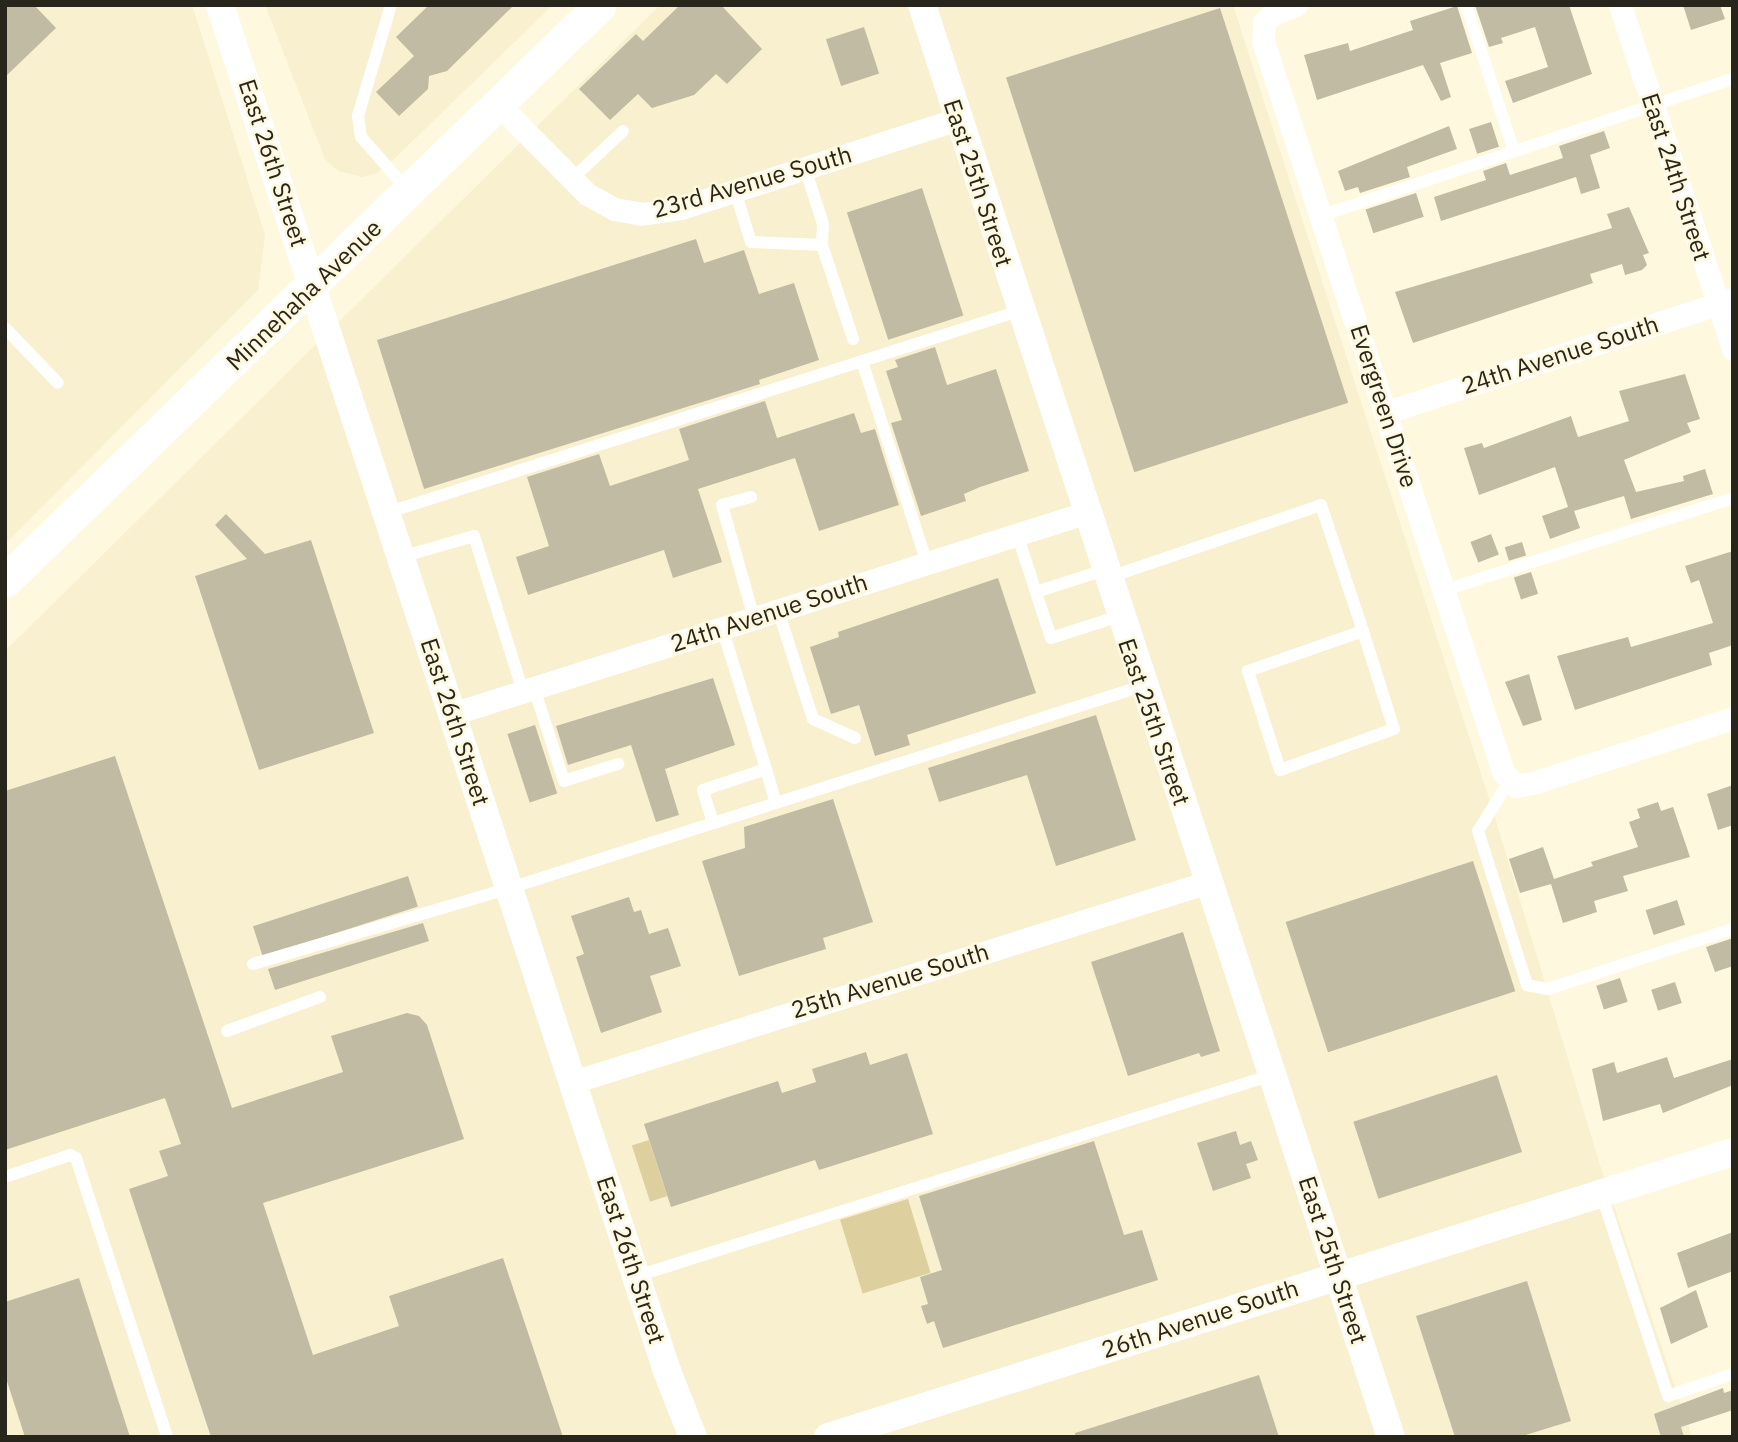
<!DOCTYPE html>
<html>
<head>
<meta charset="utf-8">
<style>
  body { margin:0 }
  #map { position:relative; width:1738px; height:1442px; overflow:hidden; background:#fef8de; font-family:"IBM Plex Sans",sans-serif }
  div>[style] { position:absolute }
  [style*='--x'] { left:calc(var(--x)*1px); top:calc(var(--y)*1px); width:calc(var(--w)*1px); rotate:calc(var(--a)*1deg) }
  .built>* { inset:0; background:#f8f0ce }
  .green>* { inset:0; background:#ddd09e; transform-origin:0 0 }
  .building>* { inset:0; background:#c1bba3; transform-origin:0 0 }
  .service>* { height:12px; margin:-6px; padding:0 6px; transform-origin:6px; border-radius:6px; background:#fff }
  .minor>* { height:23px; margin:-11.5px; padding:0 11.5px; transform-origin:11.5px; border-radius:11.5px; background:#fff }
  .tertiary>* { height:28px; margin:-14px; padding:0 14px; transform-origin:14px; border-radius:14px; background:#fff }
  .secondary>* { height:33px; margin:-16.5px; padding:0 16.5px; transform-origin:16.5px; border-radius:16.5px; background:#fff }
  span { translate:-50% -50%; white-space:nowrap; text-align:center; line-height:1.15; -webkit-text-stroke:5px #fef8de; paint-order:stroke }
  .street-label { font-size:24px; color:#28261c }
  .frame { position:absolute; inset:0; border:7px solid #28261c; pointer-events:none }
</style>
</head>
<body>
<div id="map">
  <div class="built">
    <i style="clip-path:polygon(5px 5px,192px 5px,265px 235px,258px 290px,5px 544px)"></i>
    <i style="clip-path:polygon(265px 5px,553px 5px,395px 158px,377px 173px,362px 177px,338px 171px,325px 159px)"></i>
    <i style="clip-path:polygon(660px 5px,1233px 5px,1493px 811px,1600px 1165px,1692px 1437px,5px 1437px,5px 651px)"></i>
  </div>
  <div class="green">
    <i style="left:649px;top:1140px;width:59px;height:18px;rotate:72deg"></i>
    <i style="left:908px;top:1199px;width:77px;height:71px;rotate:73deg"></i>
  </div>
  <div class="building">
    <i style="clip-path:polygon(5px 5px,34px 5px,56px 28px,5px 77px)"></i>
    <i style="clip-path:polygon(429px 5px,514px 5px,447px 71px,429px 76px,428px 89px,399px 116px,376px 92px,414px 56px,396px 37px)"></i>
    <i style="clip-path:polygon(680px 5px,721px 5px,762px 49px,727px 84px,716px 74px,694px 95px,652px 108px,638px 94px,610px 120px,579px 89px,636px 34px,643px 41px)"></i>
    <i style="clip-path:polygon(1475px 5px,1569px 5px,1592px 74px,1513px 103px,1505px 81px,1548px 67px,1535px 27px,1501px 38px,1503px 43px,1489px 47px)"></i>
    <i style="clip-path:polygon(1683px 5px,1720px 5px,1725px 19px,1691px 30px)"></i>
    <i style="clip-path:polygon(1457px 6px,1472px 53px,1440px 63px,1451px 97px,1441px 101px,1423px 65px,1317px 100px,1304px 55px,1348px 43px,1350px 51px,1413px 30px,1410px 21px)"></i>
    <i style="left:1220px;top:8px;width:415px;height:225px;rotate:72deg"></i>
    <i style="left:864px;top:27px;width:49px;height:40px;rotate:72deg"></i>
    <i style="left:1491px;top:122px;width:26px;height:23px;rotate:72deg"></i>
    <i style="clip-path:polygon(1449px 126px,1457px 149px,1407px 167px,1410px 177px,1360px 193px,1358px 187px,1345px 191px,1338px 171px)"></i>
    <i style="clip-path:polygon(1604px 131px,1610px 148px,1590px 155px,1600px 188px,1581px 194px,1576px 177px,1441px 221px,1434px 197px,1486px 180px,1483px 171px,1506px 163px,1510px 175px,1563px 158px,1559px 146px)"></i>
    <i style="left:922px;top:188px;width:134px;height:79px;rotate:72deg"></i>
    <i style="left:1416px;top:193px;width:25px;height:53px;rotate:72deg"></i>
    <i style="clip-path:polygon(1629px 207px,1649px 253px,1643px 255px,1647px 265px,1642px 270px,1625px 275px,1622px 264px,1590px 274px,1593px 283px,1413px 343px,1395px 292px,1612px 228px,1607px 214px)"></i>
    <i style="clip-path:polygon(696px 239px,704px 263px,744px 250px,759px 294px,794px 283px,819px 360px,759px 380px,760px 384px,424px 489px,377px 340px)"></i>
    <i style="clip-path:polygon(935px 347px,947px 385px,996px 369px,1029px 471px,980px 487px,964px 494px,966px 501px,921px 516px,891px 423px,902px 420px,886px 371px,898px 367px,895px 360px)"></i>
    <i style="clip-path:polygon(1685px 374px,1700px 419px,1687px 423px,1691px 432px,1624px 460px,1636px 492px,1684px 481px,1683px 476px,1705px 469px,1713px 494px,1631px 519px,1624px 496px,1574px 511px,1580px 528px,1550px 539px,1542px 516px,1568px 507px,1555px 467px,1479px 495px,1464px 448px,1482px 443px,1484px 448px,1571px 416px,1578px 437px,1629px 421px,1619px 391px)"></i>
    <i style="clip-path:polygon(765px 401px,777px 438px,854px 413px,861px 433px,875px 429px,899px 505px,819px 531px,795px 458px,698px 489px,722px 562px,673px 578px,664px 550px,528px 595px,516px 557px,549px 546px,527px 477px,599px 454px,610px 486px,689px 460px,679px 429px)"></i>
    <i style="clip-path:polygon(226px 514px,265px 554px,311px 540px,374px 733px,259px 770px,195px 576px,247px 559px,215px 525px)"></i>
    <i style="left:1491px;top:534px;width:22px;height:22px;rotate:69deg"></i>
    <i style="left:1522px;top:542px;width:14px;height:18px;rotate:73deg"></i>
    <i style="clip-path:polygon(1733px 551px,1733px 645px,1709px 653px,1712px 665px,1575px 710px,1557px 656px,1628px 637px,1631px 647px,1713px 623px,1699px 580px,1691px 583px,1685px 566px)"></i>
    <i style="left:1531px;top:572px;width:23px;height:18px;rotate:72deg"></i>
    <i style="clip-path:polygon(998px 578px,1036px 693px,907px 735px,910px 745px,875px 756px,859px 705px,831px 714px,810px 647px,839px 637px,838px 632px)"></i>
    <i style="clip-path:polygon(1529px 674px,1542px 720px,1523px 726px,1505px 682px)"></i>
    <i style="clip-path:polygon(713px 678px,735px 745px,665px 769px,679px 815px,656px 822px,631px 745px,568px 765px,556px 726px)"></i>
    <i style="clip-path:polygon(1096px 715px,1136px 840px,1056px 866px,1027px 775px,939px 802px,928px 768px)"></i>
    <i style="left:535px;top:725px;width:72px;height:29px;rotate:72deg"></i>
    <i style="clip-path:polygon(115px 756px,232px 1108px,343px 1072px,331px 1036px,407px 1013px,419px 1016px,427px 1025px,464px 1139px,263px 1203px,313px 1355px,399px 1326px,389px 1296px,503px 1258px,563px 1437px,211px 1437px,129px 1189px,168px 1176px,159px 1151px,181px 1144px,165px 1098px,5px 1150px,5px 791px)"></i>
    <i style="clip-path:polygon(1733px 785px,1733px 825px,1718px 830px,1707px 794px)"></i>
    <i style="clip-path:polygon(833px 799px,873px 922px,823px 938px,826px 949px,739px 976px,702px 861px,745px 848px,744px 827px)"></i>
    <i style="clip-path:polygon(1658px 802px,1661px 811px,1673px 807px,1690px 857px,1623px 876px,1628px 891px,1594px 901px,1597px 912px,1563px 923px,1551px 884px,1520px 893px,1509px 859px,1543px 847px,1554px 879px,1593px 866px,1591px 862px,1638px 847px,1629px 822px,1640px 818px,1637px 809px)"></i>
    <i style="left:1473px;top:861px;width:137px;height:197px;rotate:72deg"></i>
    <i style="left:408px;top:876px;width:32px;height:163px;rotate:72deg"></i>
    <i style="clip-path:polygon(629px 897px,634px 912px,641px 910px,649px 934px,668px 928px,681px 966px,650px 976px,662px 1012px,601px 1033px,576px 957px,584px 954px,571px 916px)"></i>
    <i style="left:1677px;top:900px;width:26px;height:33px;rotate:72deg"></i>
    <i style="clip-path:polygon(423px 923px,429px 941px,275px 990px,268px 969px)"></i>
    <i style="clip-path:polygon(1183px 932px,1220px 1051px,1201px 1057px,1199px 1053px,1128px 1076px,1091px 962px)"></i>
    <i style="clip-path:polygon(1733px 938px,1733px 966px,1715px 972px,1706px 947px)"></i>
    <i style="left:1620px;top:978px;width:25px;height:25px;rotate:72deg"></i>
    <i style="left:1675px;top:982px;width:22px;height:25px;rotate:72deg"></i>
    <i style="clip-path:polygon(866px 1052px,870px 1065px,907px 1053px,933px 1134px,819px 1170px,815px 1160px,671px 1207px,644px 1124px,778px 1081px,782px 1093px,816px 1082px,812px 1069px)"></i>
    <i style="clip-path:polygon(1667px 1057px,1674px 1078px,1733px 1059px,1733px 1085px,1663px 1113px,1660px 1104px,1603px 1121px,1592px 1069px,1614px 1062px,1617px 1073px)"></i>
    <i style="left:1497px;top:1075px;width:81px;height:151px;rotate:72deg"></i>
    <i style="clip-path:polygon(1236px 1131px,1240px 1145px,1251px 1141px,1258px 1160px,1246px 1164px,1251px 1178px,1213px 1191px,1197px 1143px)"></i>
    <i style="clip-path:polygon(1094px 1141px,1124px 1235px,1142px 1230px,1158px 1280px,943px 1348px,934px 1321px,927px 1324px,921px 1306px,928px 1304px,920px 1277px,942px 1270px,919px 1196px)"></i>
    <i style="clip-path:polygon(1733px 1232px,1733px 1271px,1688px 1288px,1677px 1253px)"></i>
    <i style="clip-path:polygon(79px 1278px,130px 1437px,25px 1437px,5px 1375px,5px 1302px)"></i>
    <i style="clip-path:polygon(1527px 1281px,1571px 1421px,1519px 1437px,1455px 1437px,1416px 1316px)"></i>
    <i style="clip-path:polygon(1696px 1290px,1708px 1327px,1671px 1344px,1660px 1308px)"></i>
    <i style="clip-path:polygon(1259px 1375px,1279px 1437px,1075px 1437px,1075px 1433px)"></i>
    <i style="clip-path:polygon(1723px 1388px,1724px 1393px,1733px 1390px,1733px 1410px,1681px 1427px,1684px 1437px,1661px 1437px,1654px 1414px)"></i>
  </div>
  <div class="service">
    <i style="--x:391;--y:5;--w:116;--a:106.6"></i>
    <i style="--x:358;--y:116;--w:21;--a:82"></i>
    <i style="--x:361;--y:137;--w:69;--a:48.5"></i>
    <i style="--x:1466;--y:5;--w:154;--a:71.8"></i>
    <i style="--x:805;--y:168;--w:59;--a:72.2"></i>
    <i style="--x:823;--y:224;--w:21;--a:93"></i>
    <i style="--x:822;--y:245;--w:99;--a:71.7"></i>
    <i style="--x:572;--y:179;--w:70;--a:-43.3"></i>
    <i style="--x:735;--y:191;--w:53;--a:72.6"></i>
    <i style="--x:751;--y:242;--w:71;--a:2.4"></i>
    <i style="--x:1320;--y:216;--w:435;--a:-18.4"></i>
    <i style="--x:5;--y:328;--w:76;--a:46.1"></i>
    <i style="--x:862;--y:361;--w:212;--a:72.2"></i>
    <i style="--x:751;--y:497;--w:30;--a:165"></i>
    <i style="--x:722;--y:505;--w:117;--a:74.2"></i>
    <i style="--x:386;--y:513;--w:664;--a:-17.7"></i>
    <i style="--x:1017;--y:534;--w:109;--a:71.9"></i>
    <i style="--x:1051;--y:638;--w:71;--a:-17.9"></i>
    <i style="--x:401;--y:557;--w:76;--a:-16"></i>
    <i style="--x:474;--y:536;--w:163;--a:72.5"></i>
    <i style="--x:1107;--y:578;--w:226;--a:-18.8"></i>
    <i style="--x:1321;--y:505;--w:133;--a:71.6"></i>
    <i style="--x:1363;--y:631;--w:122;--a:160.8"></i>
    <i style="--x:1248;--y:671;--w:104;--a:72.1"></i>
    <i style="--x:1280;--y:770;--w:121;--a:-19.8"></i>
    <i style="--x:1394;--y:729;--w:103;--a:-107.6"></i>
    <i style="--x:1445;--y:590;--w:302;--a:-17.7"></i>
    <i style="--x:1036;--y:592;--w:71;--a:-17.9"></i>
    <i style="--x:778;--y:610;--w:114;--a:72.2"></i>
    <i style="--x:813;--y:719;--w:46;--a:24.3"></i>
    <i style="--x:534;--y:688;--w:98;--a:72.1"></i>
    <i style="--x:564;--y:781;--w:57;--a:-17.5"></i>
    <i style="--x:766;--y:769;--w:35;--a:74"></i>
    <i style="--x:1510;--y:780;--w:60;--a:122.1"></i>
    <i style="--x:1478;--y:831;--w:162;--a:72.3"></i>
    <i style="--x:1527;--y:985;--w:21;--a:11"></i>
    <i style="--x:1548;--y:989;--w:194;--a:-18"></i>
    <i style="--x:713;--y:823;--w:34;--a:-107"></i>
    <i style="--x:703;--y:790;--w:66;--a:-18.4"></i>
    <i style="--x:766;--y:769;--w:148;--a:-107.3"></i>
    <i style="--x:253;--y:964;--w:268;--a:-16.5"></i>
    <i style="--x:510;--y:888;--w:663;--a:-17.72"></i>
    <i style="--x:227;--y:1031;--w:99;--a:-20.1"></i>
    <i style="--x:5;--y:1177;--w:69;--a:-18.7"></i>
    <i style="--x:70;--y:1155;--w:7;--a:27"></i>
    <i style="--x:76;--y:1158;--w:293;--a:71.9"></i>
    <i style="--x:1601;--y:1193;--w:214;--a:71.7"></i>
    <i style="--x:1668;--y:1396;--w:69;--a:-18.7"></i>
    <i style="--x:637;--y:1276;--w:666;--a:-17.56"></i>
  </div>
  <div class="minor">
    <i style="--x:1296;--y:5;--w:23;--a:160"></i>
    <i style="--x:1274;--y:13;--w:13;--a:138"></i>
    <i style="--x:1264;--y:22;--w:19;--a:93"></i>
    <i style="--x:1263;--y:41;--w:769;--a:71.82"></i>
    <i style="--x:1503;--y:772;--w:19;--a:47"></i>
    <i style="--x:1516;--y:786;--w:17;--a:-10"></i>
    <i style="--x:1533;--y:783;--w:210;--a:-18"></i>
    <i style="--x:1620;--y:5;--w:362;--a:71.8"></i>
    <i style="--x:498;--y:104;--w:127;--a:45.3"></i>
    <i style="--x:587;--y:194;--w:31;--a:29"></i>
    <i style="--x:614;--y:209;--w:27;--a:10"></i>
    <i style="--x:641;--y:214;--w:40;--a:-8.5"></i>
    <i style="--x:681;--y:208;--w:291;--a:-17.8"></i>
    <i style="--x:1387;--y:412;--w:364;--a:-18.1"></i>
    <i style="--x:452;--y:714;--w:664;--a:-17.62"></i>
    <i style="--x:573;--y:1082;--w:666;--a:-17.48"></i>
  </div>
  <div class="tertiary">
    <i style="--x:220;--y:5;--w:1437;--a:71.88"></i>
    <i style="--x:667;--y:1371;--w:71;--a:68.5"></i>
    <i style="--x:922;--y:5;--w:1507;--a:71.87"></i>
    <i style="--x:828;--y:1437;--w:949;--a:-17.48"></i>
  </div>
  <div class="secondary">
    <i style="--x:5;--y:581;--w:828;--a:-44.07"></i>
  </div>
  <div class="street-label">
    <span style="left:273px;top:163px;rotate:72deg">East 26th Street</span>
    <span style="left:1676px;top:177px;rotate:72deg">East 24th Street</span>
    <span style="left:752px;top:182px;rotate:-16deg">23rd Avenue South</span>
    <span style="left:978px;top:183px;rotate:72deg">East 25th Street</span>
    <span style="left:304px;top:295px;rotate:-44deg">Minnehaha Avenue</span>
    <span style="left:1560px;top:355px;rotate:-18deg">24th Avenue South</span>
    <span style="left:1384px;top:406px;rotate:72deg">Evergreen Drive</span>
    <span style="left:769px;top:613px;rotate:-18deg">24th Avenue South</span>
    <span style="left:455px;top:722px;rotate:72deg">East 26th Street</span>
    <span style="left:1154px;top:722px;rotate:71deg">East 25th Street</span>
    <span style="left:890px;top:981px;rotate:-17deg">25th Avenue South</span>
    <span style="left:631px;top:1260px;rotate:72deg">East 26th Street</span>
    <span style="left:1333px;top:1260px;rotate:72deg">East 25th Street</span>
    <span style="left:1200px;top:1319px;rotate:-18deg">26th Avenue South</span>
  </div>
  <div class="frame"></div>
</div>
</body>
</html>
